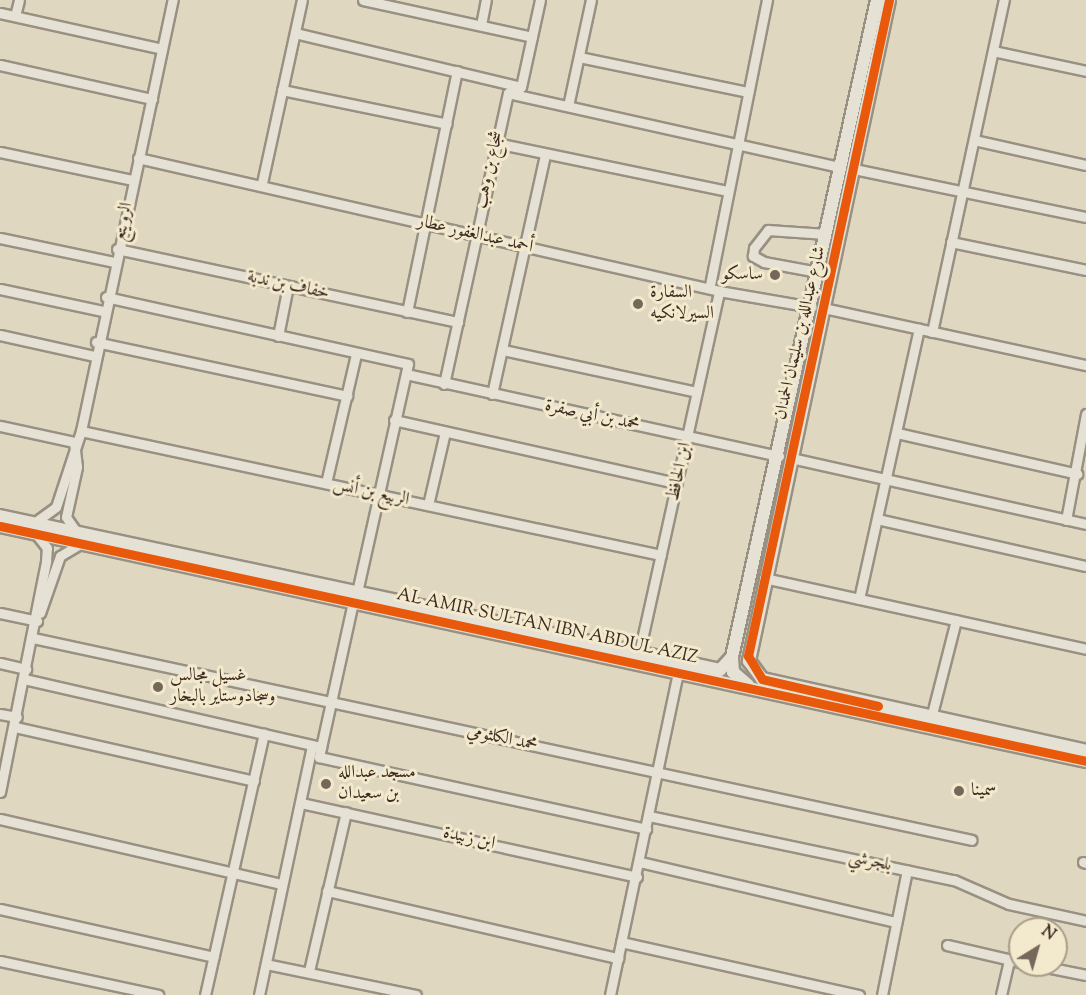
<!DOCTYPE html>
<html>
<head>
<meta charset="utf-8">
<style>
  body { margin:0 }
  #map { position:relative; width:1086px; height:995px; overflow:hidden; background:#dfd7bf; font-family:"Sorts Mill Goudy",Amiri,serif }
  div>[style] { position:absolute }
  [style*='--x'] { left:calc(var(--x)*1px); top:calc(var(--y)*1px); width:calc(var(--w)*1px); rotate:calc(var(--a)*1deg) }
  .roads { filter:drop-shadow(2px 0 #989183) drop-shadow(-2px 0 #989183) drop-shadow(0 2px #989183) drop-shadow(0 -2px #989183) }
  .minor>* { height:9px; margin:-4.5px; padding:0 4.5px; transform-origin:4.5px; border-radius:4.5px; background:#e6e1d5 }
  .tertiary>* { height:12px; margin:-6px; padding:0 6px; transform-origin:6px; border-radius:6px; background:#e6e1d5 }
  .cycleway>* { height:9px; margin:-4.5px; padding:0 4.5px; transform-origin:4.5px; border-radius:4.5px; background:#e8590c }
  .dots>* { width:16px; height:16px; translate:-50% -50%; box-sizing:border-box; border:3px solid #f3e9cd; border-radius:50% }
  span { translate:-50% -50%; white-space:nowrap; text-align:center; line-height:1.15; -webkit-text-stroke:6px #f3e9cd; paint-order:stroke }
  .street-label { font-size:18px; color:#3c2b23 }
  .poi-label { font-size:18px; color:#3c2b23 }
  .right { translate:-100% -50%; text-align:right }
  .left { translate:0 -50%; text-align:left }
  .north { position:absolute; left:1008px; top:917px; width:60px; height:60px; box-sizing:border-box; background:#f3e9cd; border:2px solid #aa9d89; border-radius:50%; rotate:37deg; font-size:16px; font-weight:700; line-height:24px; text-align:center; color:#3c2b23 }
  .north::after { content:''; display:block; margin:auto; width:21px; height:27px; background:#75675a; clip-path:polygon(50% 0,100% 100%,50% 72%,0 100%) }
</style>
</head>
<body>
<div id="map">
  <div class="roads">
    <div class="minor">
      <i style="--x:363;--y:0;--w:173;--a:12.3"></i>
      <i style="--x:0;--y:13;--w:166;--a:12.5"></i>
      <i style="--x:15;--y:16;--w:16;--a:-76"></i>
      <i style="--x:481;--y:25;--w:25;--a:-79"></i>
      <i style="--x:295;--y:33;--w:232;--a:13.4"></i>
      <i style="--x:993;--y:51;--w:95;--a:12.1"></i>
      <i style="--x:579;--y:57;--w:173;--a:11.7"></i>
      <i style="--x:0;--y:65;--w:156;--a:12.6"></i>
      <i style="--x:282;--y:90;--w:168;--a:11.6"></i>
      <i style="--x:508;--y:93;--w:340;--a:12.6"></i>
      <i style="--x:568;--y:106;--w:108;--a:-77.8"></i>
      <i style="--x:974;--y:140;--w:115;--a:12.6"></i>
      <i style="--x:496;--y:143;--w:237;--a:11.7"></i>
      <i style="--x:0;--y:152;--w:136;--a:11.9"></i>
      <i style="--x:138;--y:158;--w:596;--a:12.89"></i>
      <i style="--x:719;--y:291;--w:94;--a:9.8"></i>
      <i style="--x:854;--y:169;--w:237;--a:11.7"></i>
      <i style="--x:262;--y:183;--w:187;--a:-77.7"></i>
      <i style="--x:0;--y:238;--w:116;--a:11.9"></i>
      <i style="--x:951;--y:242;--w:138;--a:11.7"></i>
      <i style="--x:117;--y:249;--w:349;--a:12.1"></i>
      <i style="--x:818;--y:272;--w:55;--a:-169.5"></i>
      <i style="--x:764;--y:262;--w:13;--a:-151"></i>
      <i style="--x:753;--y:256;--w:8;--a:-83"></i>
      <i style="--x:754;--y:248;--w:23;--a:-52"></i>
      <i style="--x:768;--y:230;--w:58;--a:3.9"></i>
      <i style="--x:710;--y:285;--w:291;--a:-78.7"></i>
      <i style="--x:0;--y:289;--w:105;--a:12.1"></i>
      <i style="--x:106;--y:297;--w:309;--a:12.5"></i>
      <i style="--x:408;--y:364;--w:234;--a:102.6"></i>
      <i style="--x:824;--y:308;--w:268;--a:12.3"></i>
      <i style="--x:407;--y:312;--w:246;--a:-78.3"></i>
      <i style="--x:932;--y:332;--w:340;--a:-77.8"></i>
      <i style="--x:0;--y:335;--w:96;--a:12.6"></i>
      <i style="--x:278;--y:336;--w:51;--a:-78.7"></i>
      <i style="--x:96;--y:342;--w:257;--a:12.1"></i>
      <i style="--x:503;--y:350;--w:198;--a:12.2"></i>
      <i style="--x:406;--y:374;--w:382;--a:12.4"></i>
      <i style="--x:444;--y:384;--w:298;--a:-77.6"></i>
      <i style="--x:508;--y:93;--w:14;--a:-25"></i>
      <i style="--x:521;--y:87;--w:89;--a:-77.7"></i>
      <i style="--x:492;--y:394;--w:246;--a:-77.5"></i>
      <i style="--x:394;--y:420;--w:290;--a:12.6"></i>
      <i style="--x:0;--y:426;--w:76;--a:12.2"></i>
      <i style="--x:81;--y:431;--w:593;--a:12.07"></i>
      <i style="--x:897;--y:433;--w:185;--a:12.8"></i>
      <i style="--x:74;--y:442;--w:25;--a:83"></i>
      <i style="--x:77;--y:467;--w:51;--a:102.4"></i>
      <i style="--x:66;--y:517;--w:16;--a:55"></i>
      <i style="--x:791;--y:458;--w:302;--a:12.6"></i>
      <i style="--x:326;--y:483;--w:132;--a:-76.9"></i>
      <i style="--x:428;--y:505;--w:75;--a:-76.9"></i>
      <i style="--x:877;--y:519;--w:214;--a:12.7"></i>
      <i style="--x:1066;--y:520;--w:108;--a:-79.3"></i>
      <i style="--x:34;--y:523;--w:27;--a:-36"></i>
      <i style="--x:56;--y:507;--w:80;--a:-71.8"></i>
      <i style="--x:81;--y:431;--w:441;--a:-78"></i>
      <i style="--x:764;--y:578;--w:330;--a:12.4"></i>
      <i style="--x:859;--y:599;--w:277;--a:-77.5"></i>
      <i style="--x:353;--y:602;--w:159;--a:102.4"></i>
      <i style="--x:319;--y:757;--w:335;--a:12.4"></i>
      <i style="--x:0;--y:613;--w:38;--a:12"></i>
      <i style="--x:40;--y:613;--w:60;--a:-70.7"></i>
      <i style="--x:60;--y:556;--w:23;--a:-31"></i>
      <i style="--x:33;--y:638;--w:960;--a:12.14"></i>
      <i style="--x:639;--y:653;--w:371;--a:-77.5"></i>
      <i style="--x:0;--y:663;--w:27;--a:13"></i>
      <i style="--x:24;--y:679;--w:305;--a:12.9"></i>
      <i style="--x:0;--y:714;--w:17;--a:10"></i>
      <i style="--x:931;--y:718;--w:101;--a:-75.7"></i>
      <i style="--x:15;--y:727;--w:245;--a:12.7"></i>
      <i style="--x:0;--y:792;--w:236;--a:-78.7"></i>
      <i style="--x:46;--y:561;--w:13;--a:-86"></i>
      <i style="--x:47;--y:548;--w:18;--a:-128"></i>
      <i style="--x:301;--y:803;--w:344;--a:12.4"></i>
      <i style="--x:649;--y:816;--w:312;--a:11.9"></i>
      <i style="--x:954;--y:880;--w:60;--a:23.6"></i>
      <i style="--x:1009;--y:904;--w:79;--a:12.4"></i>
      <i style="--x:0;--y:819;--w:289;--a:13"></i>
      <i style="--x:640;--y:862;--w:262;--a:13.2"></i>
      <i style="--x:1083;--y:862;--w:3;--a:18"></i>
      <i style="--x:327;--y:891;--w:299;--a:13"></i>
      <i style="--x:0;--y:909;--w:219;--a:12.6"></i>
      <i style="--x:621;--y:942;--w:244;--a:12.6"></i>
      <i style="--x:947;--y:945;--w:75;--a:13.1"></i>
      <i style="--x:0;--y:961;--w:162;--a:12.1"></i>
      <i style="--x:266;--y:964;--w:153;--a:11.7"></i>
      <i style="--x:1036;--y:965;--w:51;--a:11.3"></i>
      <i style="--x:309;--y:971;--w:163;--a:-76.9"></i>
      <i style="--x:205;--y:995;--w:268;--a:-77.3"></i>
      <i style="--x:259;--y:995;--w:255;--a:-78"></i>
      <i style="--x:610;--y:995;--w:329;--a:-78.1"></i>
      <i style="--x:882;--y:995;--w:127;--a:-78.7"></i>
      <i style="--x:1001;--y:995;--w:36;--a:-77"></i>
    </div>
    <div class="tertiary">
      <i style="--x:889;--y:0;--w:676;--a:101.96"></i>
      <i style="--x:749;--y:661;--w:22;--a:54"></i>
      <i style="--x:762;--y:679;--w:332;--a:12.5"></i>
      <i style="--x:0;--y:516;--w:736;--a:12.07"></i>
      <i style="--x:720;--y:670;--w:18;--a:-47"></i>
      <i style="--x:0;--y:526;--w:1111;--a:12.21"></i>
      <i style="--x:748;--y:685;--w:20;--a:-139"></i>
      <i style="--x:733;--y:672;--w:15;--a:-94"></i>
      <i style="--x:732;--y:657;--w:673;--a:-77.55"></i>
    </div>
  </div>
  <div class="cycleway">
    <i style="--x:0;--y:526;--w:1111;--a:12.21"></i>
    <i style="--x:878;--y:706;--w:119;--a:-166.9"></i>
    <i style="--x:762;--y:679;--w:27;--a:-121"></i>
    <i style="--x:748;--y:656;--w:671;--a:-77.87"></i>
  </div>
  <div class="dots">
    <i style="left:775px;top:275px;background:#75675a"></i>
    <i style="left:638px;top:304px;background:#75675a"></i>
    <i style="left:158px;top:687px;background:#75675a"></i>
    <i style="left:326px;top:784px;background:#75675a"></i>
    <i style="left:959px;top:791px;background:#75675a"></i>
  </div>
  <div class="street-label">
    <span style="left:490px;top:170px;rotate:-77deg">شجاع بن وهب</span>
    <span style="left:124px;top:222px;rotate:-78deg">الرويتع</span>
    <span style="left:475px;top:235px;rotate:13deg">أحمد عبدالغفور عطار</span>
    <span style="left:288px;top:286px;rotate:12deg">خفاف بن ندبة</span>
    <span style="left:801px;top:333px;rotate:-77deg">شارع عبدالله بن سليمان الحمدان</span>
    <span style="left:592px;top:416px;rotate:12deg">محمد بن أبي صفرة</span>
    <span style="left:680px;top:472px;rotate:-78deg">ابن الحافظ</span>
    <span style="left:371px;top:493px;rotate:12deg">الربيع بن أنس</span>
    <span style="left:547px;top:627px;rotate:12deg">AL AMIR SULTAN IBN ABDUL AZIZ</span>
    <span style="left:502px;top:739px;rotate:12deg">محمد الكلثومي</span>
    <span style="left:469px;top:839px;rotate:13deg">ابن زبيدة</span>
    <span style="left:870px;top:862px;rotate:12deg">بلجرشي</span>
  </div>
  <div class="poi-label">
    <span class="right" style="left:763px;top:275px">ساسكو</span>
    <span class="left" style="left:650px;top:304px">السفارة<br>السيرلانكيه</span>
    <span class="left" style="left:170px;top:687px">غسيل مجالس<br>وسجادوستاير بالبخار</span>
    <span class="left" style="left:338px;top:784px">مسجد عبدالله<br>بن سعيدان</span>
    <span class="left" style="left:971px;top:791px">سمينا</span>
  </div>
  <div class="north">N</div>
</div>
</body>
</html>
